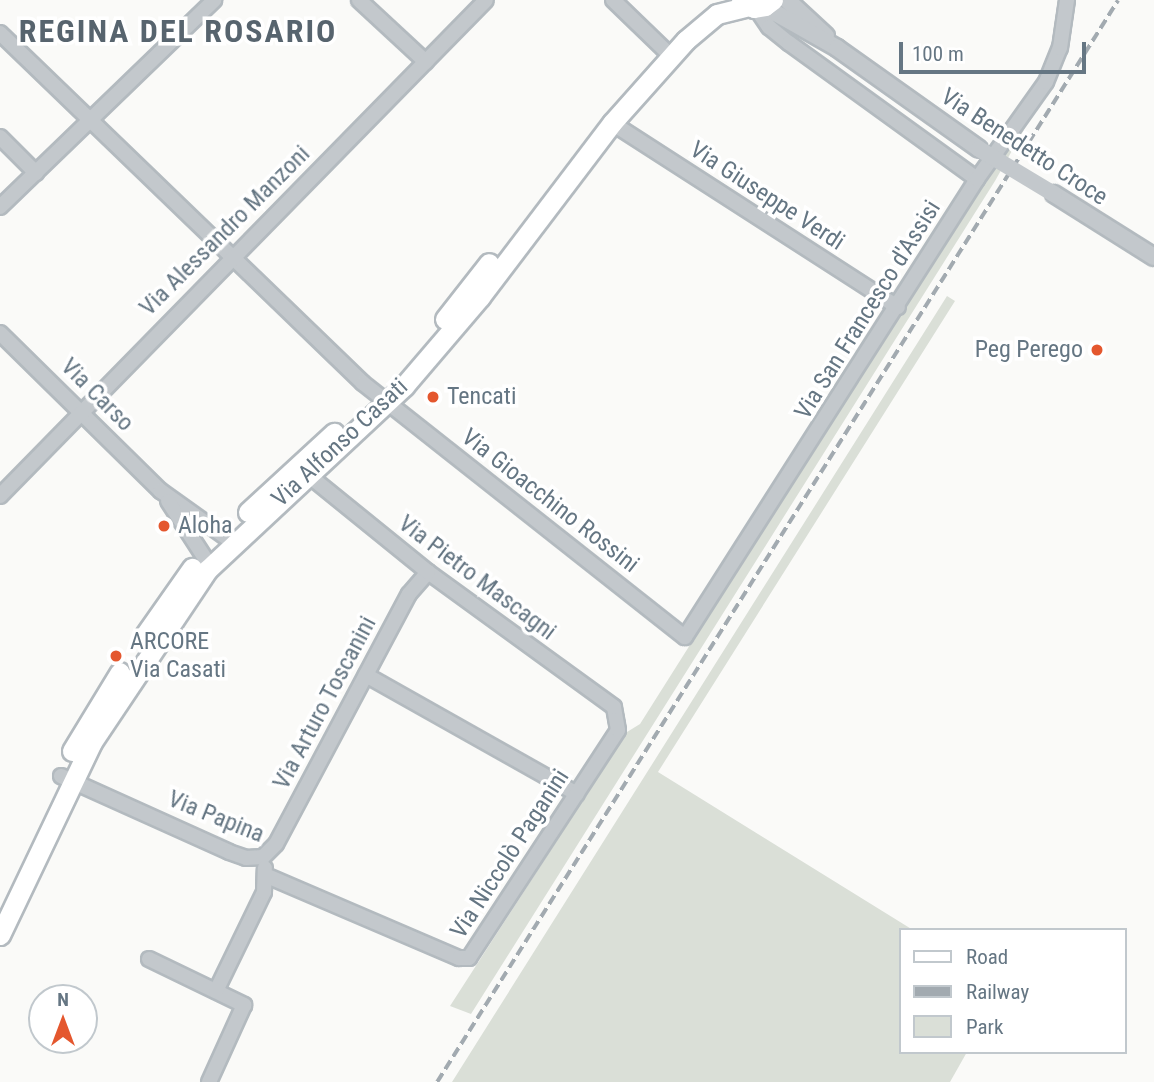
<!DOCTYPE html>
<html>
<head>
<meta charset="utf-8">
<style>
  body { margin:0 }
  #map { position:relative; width:1154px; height:1082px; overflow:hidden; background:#fafaf8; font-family:"Roboto Condensed",sans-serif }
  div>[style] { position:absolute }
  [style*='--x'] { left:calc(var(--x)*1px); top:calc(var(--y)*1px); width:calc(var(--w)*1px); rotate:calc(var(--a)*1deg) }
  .green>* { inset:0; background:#dadfd7 }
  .roads { filter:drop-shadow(2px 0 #b3babf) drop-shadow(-2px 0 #b3babf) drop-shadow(0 2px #b3babf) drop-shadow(0 -2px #b3babf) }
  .minor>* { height:14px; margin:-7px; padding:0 7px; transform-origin:7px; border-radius:7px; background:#c3c8cc }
  .tertiary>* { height:16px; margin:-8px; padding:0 8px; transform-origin:8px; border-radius:8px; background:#c3c8cc }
  .secondary>* { height:19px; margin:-9.5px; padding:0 9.5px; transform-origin:9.5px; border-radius:9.5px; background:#fff }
  .rail>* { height:3.5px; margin-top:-1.75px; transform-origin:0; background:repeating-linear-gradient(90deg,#a2aab0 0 10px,transparent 0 15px) }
  .tertiary-bridge>* { height:16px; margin:-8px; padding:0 8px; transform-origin:8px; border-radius:8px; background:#c3c8cc }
  .dots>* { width:19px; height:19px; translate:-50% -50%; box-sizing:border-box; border:4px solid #fff; border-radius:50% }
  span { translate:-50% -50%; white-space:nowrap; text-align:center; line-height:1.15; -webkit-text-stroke:7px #fff; paint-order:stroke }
  .street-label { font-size:24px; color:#657683 }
  .poi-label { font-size:24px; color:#657683 }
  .right { translate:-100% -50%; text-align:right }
  .left { translate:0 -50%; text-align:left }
  .district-label { font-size:32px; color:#57646e; font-weight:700; letter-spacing:2px }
  .legend { position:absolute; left:899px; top:928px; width:228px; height:126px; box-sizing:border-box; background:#fff; border:2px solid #c1c8cd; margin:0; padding:9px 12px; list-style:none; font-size:21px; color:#657683 }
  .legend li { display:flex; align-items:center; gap:14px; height:35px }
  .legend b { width:35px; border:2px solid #c1c8cd }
  .north { position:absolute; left:28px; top:984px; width:70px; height:70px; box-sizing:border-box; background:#fff; border:2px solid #c1c8cd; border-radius:50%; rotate:0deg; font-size:19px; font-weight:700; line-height:28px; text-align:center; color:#657683 }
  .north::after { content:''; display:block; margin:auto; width:24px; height:32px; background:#e4572e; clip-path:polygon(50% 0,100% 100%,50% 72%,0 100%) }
  .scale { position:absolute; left:899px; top:42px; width:187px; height:32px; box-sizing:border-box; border:4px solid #657683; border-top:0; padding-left:9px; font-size:21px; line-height:24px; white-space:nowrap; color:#657683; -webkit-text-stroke:5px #fff; paint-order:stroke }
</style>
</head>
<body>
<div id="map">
  <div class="green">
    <i style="clip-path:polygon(1027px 124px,995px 181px,471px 1014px,450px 1006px,627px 732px,640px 724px,982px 183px)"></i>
    <i style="clip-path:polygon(947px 296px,955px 301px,658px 772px,913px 930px,900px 930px,900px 1052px,967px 1052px,950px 1082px,452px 1082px)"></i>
  </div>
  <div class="roads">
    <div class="minor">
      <i style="--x:359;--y:0;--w:91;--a:42.8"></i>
      <i style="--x:613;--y:0;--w:81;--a:44"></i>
      <i style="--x:756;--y:8;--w:23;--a:56"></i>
      <i style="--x:769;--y:27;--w:26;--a:39"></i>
      <i style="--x:789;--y:43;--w:232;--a:35.9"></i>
      <i style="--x:0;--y:33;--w:504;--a:43.96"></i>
      <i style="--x:363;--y:383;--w:410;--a:38.3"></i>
      <i style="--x:685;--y:637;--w:543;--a:-57.48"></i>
      <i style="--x:977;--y:179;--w:119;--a:-54.6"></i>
      <i style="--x:1046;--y:82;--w:37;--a:-68"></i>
      <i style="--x:1060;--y:48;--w:49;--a:-81.7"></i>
      <i style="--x:612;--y:123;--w:340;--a:32.8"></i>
      <i style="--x:0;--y:137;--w:51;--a:45"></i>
      <i style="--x:0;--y:207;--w:298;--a:-44"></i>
      <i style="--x:0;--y:333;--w:226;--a:44.5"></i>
      <i style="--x:161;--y:491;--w:90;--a:35.5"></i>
      <i style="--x:0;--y:496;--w:694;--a:-45.58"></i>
      <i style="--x:168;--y:501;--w:77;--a:57.1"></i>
      <i style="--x:366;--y:675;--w:242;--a:29.4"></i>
      <i style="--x:61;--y:776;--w:184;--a:24.3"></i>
      <i style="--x:229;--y:852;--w:18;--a:19"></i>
      <i style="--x:246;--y:858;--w:17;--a:-3"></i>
      <i style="--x:263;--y:857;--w:18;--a:-45"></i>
      <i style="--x:276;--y:844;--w:283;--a:-62"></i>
      <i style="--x:409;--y:594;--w:29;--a:-49"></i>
      <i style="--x:265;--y:875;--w:211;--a:23.2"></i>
      <i style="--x:459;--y:958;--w:10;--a:0"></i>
      <i style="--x:469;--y:958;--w:272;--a:-56.8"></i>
      <i style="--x:618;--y:730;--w:23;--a:-100"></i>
      <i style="--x:614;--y:707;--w:230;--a:-144"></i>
      <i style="--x:428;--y:572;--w:164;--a:-141"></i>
      <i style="--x:149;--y:959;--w:106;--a:25.8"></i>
      <i style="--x:244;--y:1005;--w:85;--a:114.4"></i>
      <i style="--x:216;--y:991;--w:110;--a:-64.1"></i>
      <i style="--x:264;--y:892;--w:24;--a:-88"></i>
    </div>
    <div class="tertiary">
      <i style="--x:787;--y:0;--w:53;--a:42.7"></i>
      <i style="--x:756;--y:8;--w:18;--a:13"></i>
      <i style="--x:774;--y:12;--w:73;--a:29.7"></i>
      <i style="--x:837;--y:48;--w:174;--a:35.4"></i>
      <i style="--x:1054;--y:194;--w:118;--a:32.2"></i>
    </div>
    <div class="secondary">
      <i style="--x:741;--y:0;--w:15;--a:32"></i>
      <i style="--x:754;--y:8;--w:11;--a:-10"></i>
      <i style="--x:765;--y:6;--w:10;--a:-37"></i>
      <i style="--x:445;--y:319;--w:71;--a:-51.8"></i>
      <i style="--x:248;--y:512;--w:117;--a:-42.6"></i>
      <i style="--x:145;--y:635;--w:82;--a:-55"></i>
      <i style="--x:72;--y:751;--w:92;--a:-58.7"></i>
      <i style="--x:0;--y:935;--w:214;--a:-64.5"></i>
      <i style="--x:92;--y:742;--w:207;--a:-56.2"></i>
      <i style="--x:207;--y:570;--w:270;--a:-43"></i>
      <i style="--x:404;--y:386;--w:117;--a:-49.5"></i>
      <i style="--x:480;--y:297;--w:218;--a:-52.8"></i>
      <i style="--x:612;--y:123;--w:111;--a:-48.3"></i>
      <i style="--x:686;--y:40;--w:40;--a:-40"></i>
      <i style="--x:717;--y:14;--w:32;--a:-14"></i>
    </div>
  </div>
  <div class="rail">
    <i style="--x:437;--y:1082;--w:1278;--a:-57.81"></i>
  </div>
  <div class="tertiary-bridge">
    <i style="--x:979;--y:149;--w:87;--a:31"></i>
  </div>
  <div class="dots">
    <i style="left:1097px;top:350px;background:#e4572e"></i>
    <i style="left:433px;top:397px;background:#e4572e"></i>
    <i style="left:164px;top:526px;background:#e4572e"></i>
    <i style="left:116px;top:656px;background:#e4572e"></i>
  </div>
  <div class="street-label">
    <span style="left:1024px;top:147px;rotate:33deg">Via Benedetto Croce</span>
    <span style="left:767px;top:196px;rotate:33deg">Via Giuseppe Verdi</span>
    <span style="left:225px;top:231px;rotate:-45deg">Via Alessandro Manzoni</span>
    <span style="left:868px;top:310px;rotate:-58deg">Via San Francesco d'Assisi</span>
    <span style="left:97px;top:395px;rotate:45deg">Via Carso</span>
    <span style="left:340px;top:443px;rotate:-43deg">Via Alfonso Casati</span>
    <span style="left:550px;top:501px;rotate:38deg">Via Gioacchino Rossini</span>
    <span style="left:477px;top:578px;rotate:37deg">Via Pietro Mascagni</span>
    <span style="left:325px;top:703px;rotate:-62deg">Via Arturo Toscanini</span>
    <span style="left:216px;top:817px;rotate:22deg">Via Papina</span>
    <span style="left:510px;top:854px;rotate:-57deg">Via Niccolò Paganini</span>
  </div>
  <div class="poi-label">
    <span class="right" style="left:1083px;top:350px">Peg Perego</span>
    <span class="left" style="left:447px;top:397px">Tencati</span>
    <span class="left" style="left:178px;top:526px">Aloha</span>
    <span class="left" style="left:130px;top:656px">ARCORE<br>Via Casati</span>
  </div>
  <div class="district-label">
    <span style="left:178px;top:31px">REGINA DEL ROSARIO</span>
  </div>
  <ul class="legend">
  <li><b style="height:9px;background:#fff"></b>Road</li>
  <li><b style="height:9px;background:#a2aab0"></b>Railway</li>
  <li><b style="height:19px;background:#dadfd7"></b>Park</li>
  </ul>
  <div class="north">N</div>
  <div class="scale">100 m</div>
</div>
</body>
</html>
